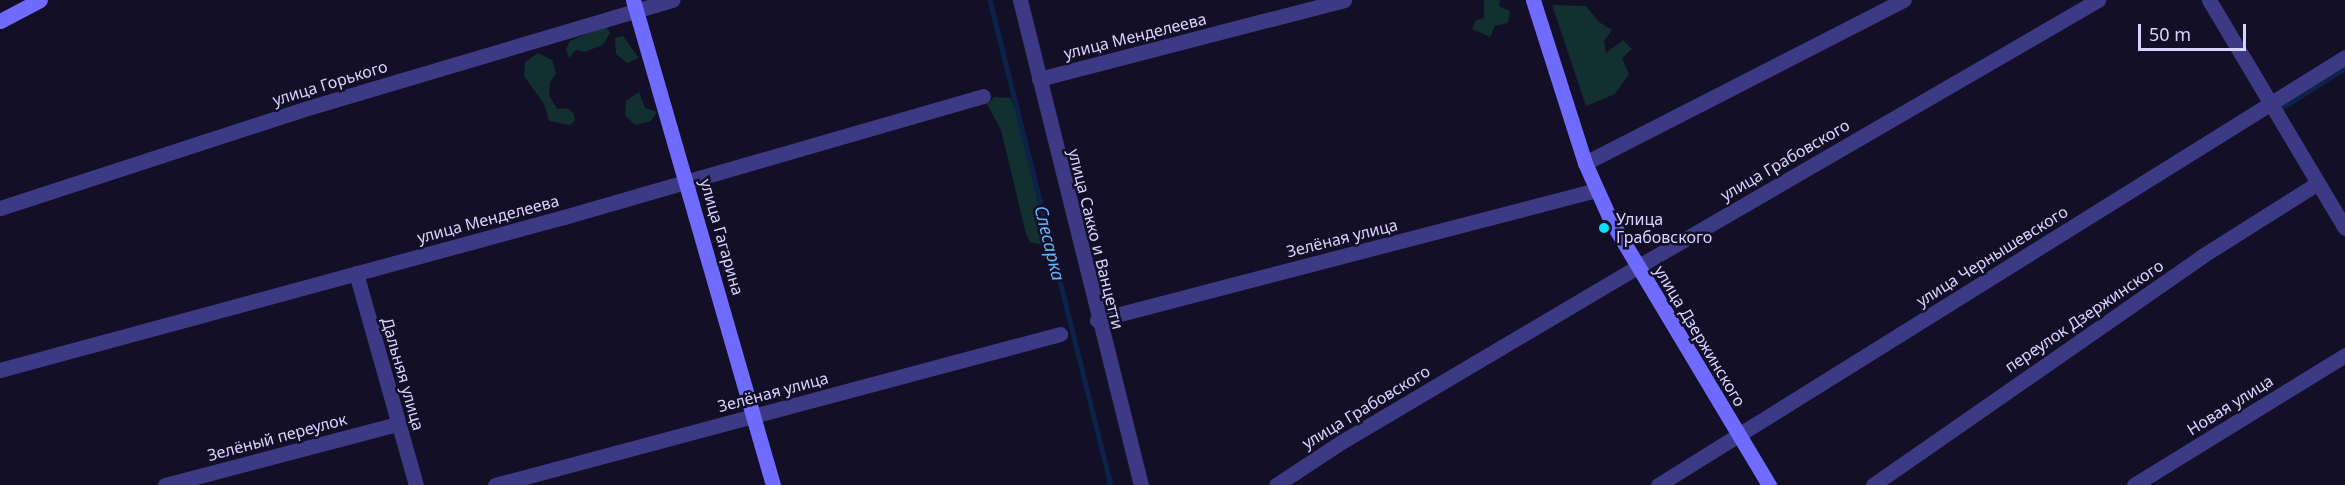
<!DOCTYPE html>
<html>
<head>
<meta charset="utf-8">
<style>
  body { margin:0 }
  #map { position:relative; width:2345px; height:485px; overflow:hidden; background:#130f26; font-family:"Noto Sans",sans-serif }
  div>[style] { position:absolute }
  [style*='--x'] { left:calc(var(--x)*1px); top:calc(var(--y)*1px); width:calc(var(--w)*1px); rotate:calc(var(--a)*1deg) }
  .green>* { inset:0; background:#12302f }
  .stream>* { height:4.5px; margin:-2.25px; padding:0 2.25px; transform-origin:2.25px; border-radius:2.25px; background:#0c2248 }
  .minor>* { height:15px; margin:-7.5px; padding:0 7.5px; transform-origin:7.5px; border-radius:7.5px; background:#3d3a85 }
  .secondary>* { height:15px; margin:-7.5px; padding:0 7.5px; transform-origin:7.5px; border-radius:7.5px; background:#6f6bff }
  .dots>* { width:16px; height:16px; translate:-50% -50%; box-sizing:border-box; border:3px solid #130f26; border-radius:50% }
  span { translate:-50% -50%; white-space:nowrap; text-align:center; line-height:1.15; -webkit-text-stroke:5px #130f26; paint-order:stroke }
  .street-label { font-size:16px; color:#d9d4ff }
  .poi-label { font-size:16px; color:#d9d4ff }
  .left { translate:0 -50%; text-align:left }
  .water-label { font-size:18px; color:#62b6ff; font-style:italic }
  .scale { position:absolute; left:2138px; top:24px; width:108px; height:27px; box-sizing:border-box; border:3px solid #d9d4ff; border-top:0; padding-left:8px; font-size:18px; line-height:21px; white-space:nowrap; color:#d9d4ff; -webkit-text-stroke:4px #130f26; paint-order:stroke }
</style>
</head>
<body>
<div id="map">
  <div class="green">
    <i style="clip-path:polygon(1484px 0,1500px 0,1499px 6px,1510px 11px,1508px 23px,1495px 26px,1490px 37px,1472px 29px,1476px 20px,1484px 18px)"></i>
    <i style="clip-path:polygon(1552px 5px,1586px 6px,1599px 22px,1612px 30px,1604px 41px,1606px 53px,1623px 40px,1632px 49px,1622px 58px,1629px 74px,1615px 94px,1586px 106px)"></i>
    <i style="clip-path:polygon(606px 26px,610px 33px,603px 45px,584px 52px,576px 50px,569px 58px,566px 49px,570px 41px)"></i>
    <i style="clip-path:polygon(623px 36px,639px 58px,627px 63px,616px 54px,615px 38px)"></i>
    <i style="clip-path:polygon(538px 53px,552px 60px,556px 73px,550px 83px,549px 95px,557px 109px,567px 108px,574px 114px,575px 121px,570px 125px,549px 121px,544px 104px,524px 76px,525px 62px)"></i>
    <i style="clip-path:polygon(639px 92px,645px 108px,657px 112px,651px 121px,635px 125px,625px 115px,626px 101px)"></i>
    <i style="clip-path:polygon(994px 97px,1011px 98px,1019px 121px,1046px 236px,1043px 245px,1030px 242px,1026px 234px,1001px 130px,987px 104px)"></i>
  </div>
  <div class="stream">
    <i style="--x:990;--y:0;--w:500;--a:76"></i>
    <i style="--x:2277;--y:111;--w:80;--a:-32.3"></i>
  </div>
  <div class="minor">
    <i style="--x:1020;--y:0;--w:500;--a:76"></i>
    <i style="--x:2209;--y:0;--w:265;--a:59.2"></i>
    <i style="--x:1039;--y:79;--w:315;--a:-14.5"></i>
    <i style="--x:1585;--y:163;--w:358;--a:-27.1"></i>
    <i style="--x:0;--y:208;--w:327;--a:-18"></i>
    <i style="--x:311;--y:107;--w:377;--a:-16.5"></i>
    <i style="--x:356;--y:273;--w:220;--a:74.2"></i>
    <i style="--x:1097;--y:320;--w:516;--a:-14.6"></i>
    <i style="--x:0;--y:370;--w:584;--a:-15.18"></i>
    <i style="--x:564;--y:217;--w:436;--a:-16.1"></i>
    <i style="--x:165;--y:485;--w:241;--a:-14.7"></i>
    <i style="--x:495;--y:485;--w:585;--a:-14.96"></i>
    <i style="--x:1276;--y:485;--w:80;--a:-33.3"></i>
    <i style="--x:1343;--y:441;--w:342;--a:-30.6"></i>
    <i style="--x:1637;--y:267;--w:533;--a:-30.08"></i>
    <i style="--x:1658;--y:485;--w:809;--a:-31.92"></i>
    <i style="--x:1873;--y:485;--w:401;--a:-34.8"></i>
    <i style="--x:2202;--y:256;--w:137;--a:-32.2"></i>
    <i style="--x:2134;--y:485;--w:248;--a:-31.6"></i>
  </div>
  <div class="secondary">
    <i style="--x:633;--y:0;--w:505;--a:73.9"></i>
    <i style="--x:1533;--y:0;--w:171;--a:72.3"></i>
    <i style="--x:1585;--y:163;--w:64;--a:65.9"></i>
    <i style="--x:1611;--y:221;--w:308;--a:59.1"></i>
    <i style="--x:0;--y:21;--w:45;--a:-27.7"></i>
  </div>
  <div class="dots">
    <i style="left:1604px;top:228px;background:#00e5ff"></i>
  </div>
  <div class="street-label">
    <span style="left:1135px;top:36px;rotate:-14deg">улица Менделеева</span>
    <span style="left:330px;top:83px;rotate:-17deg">улица Горького</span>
    <span style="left:1785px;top:160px;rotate:-30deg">улица Грабовского</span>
    <span style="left:488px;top:219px;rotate:-15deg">улица Менделеева</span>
    <span style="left:722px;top:237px;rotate:74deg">улица Гагарина</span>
    <span style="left:1342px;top:238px;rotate:-14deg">Зелёная улица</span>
    <span style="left:1096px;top:239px;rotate:76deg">улица Сакко и Ванцетти</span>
    <span style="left:1992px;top:256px;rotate:-32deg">улица Чернышевского</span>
    <span style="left:2084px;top:316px;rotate:-34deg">переулок Дзержинского</span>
    <span style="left:1700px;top:336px;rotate:59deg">улица Дзержинского</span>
    <span style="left:403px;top:374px;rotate:74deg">Дальняя улица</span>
    <span style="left:773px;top:392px;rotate:-15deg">Зелёная улица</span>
    <span style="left:2230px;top:405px;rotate:-32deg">Новая улица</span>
    <span style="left:1366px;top:407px;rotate:-31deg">улица Грабовского</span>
    <span style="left:277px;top:437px;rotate:-15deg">Зелёный переулок</span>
  </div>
  <div class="poi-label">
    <span class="left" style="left:1616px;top:228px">Улица<br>Грабовского</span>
  </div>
  <div class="water-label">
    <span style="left:1050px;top:243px;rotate:76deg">Слесарка</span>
  </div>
  <div class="scale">50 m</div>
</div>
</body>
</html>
